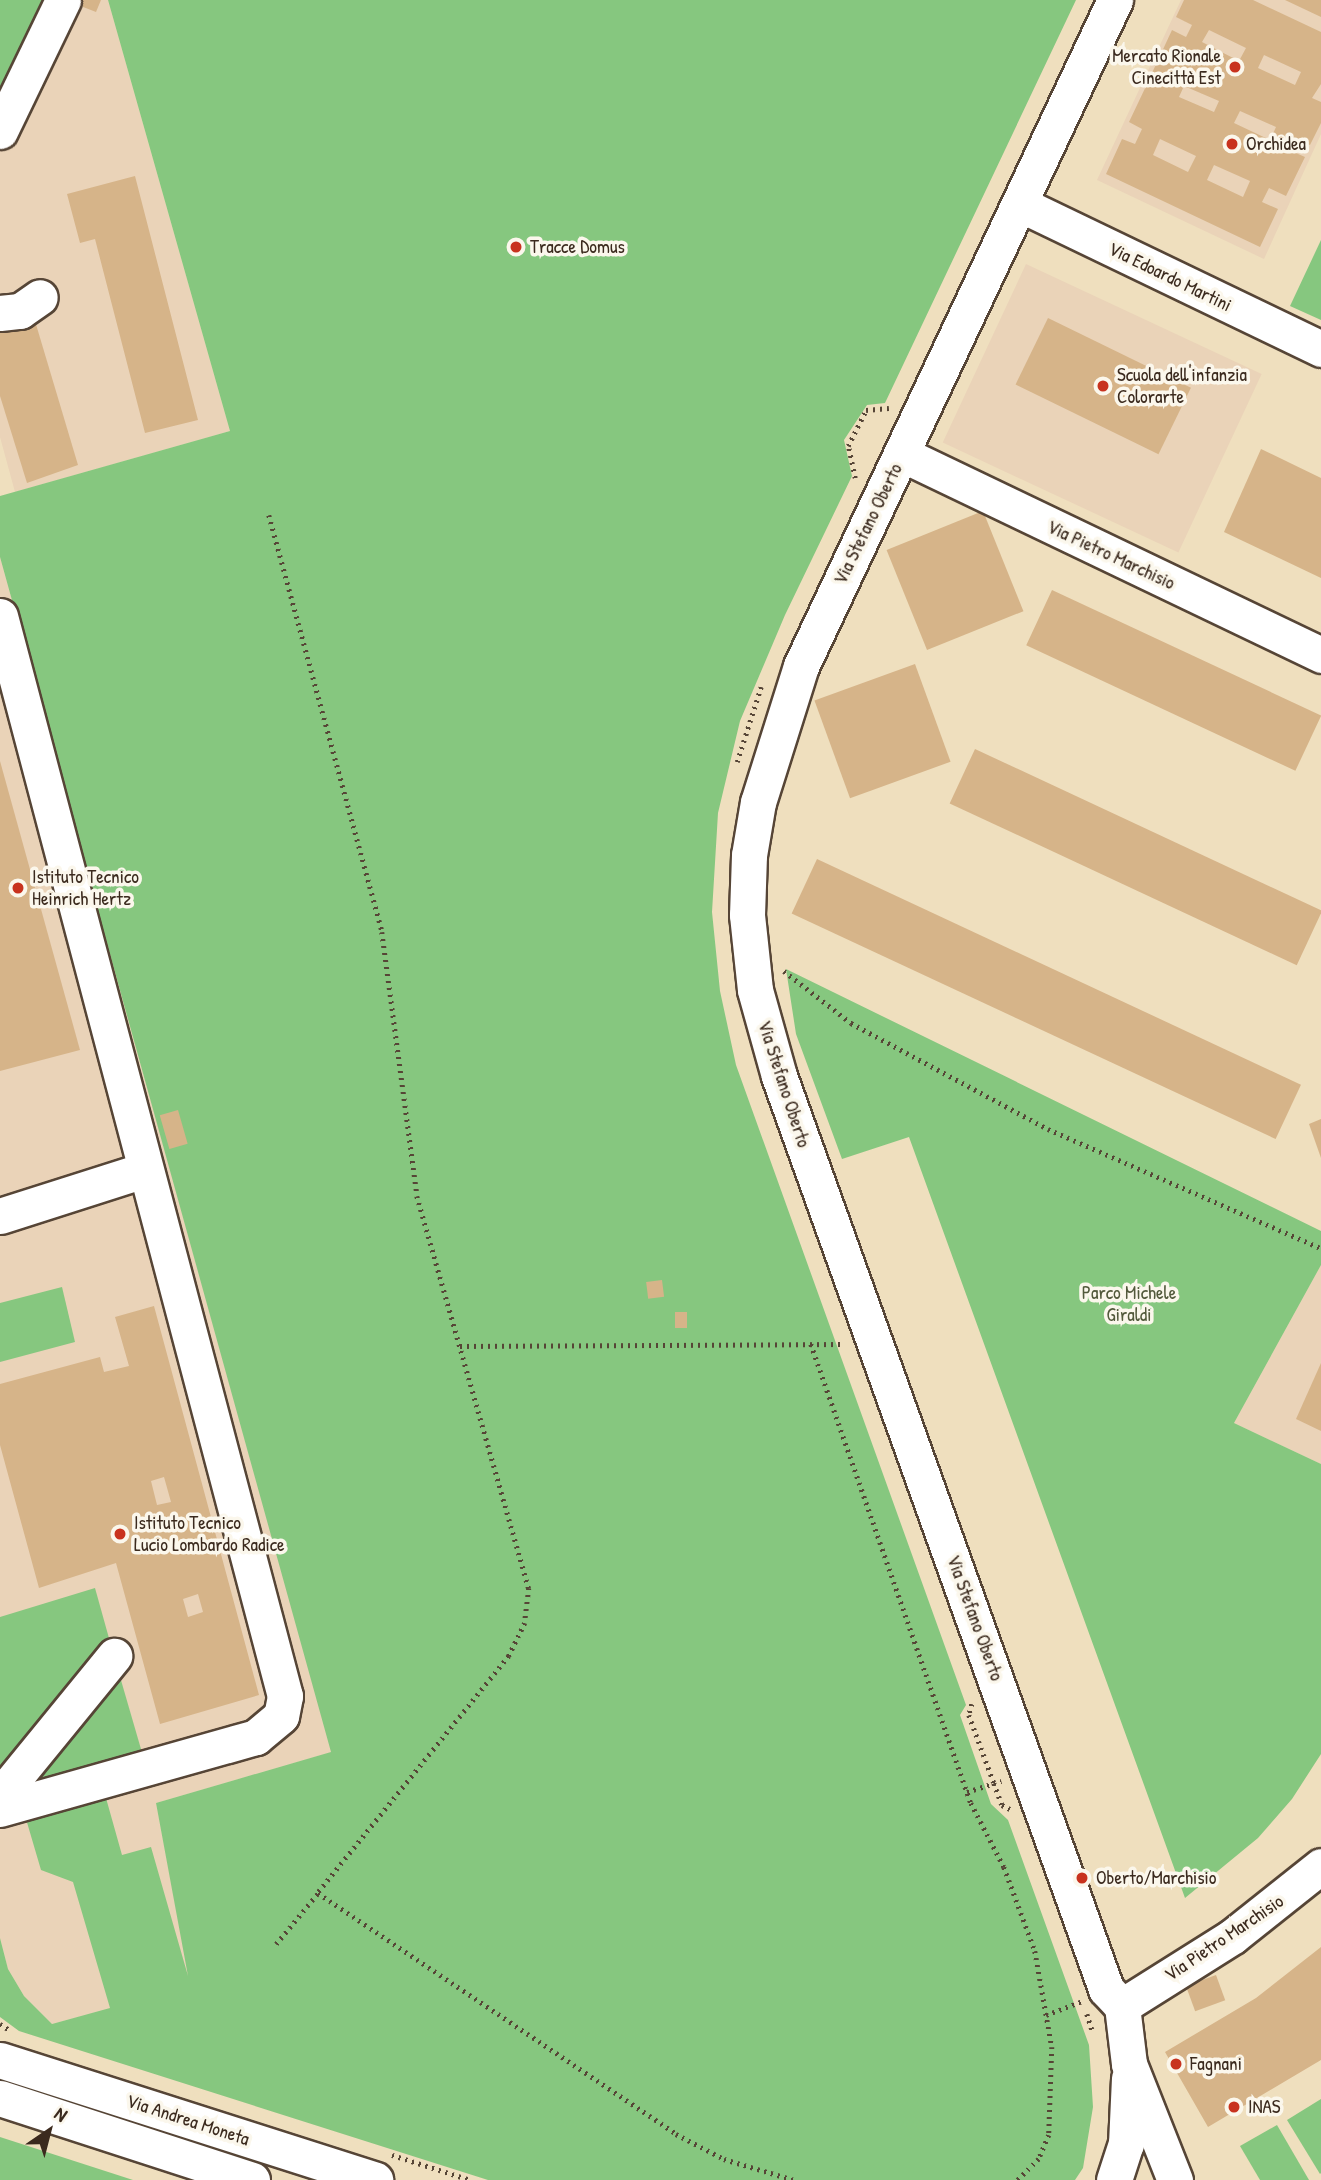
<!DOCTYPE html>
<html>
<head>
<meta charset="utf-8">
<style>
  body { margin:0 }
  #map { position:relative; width:1321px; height:2180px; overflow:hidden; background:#efdfbe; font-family:"Patrick Hand",sans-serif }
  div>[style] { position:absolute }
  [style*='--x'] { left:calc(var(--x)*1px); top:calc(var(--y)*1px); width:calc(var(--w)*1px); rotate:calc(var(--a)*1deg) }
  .built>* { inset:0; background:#ead3b8; transform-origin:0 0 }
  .green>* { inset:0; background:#86c77f }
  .building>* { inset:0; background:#d6b489; transform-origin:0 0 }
  .path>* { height:4.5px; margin-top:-2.25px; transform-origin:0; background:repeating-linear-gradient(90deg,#564536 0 2px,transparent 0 7px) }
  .roads { filter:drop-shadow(2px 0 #564536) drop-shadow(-2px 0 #564536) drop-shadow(0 2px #564536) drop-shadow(0 -2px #564536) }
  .minor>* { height:35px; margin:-17.5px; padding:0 17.5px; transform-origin:17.5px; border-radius:17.5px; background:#fff }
  .dots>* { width:19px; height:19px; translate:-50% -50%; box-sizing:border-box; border:4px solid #fbf7ec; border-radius:50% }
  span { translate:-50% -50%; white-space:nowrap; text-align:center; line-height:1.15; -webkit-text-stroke:7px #fbf7ec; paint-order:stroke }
  .poi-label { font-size:19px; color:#3b2a1e }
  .right { translate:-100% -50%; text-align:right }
  .left { translate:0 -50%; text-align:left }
  .street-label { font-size:19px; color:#3b2a1e }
  .park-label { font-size:19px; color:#52593b }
  .north { position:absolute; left:14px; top:2096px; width:70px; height:70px; -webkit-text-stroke:5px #fbf7ec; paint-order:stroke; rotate:35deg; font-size:19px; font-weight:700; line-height:28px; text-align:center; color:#3b2a1e }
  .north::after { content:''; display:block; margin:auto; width:24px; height:32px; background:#3b2a1e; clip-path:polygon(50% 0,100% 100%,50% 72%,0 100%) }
</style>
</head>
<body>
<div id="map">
  <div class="built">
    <i style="clip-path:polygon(77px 0,108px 0,230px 431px,15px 492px,0 437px,0 149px)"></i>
    <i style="clip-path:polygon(1181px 0,1321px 0,1321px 134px,1264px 259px,1097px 180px)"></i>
    <i style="left:1026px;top:264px;width:260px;height:197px;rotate:25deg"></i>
    <i style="clip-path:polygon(0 557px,332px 1752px,156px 1803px,191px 1987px,52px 2024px,24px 1996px,8px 1969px,0 1938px)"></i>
    <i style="clip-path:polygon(1321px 1265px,1321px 1464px,1234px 1423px)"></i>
  </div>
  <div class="green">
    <i style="clip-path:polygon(0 0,44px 0,0 89px)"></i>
    <i style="clip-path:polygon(108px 0,1076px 0,885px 403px,867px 405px,844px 440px,852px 476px,785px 615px,740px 721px,718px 813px,712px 912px,720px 991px,736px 1065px,966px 1705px,960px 1715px,991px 1804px,1008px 1820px,1089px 2045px,1093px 2107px,1083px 2168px,1075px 2180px,488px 2180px,19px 2031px,0 2017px,0 1938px,8px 1969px,24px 1996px,52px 2024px,110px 2008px,73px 1882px,41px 1870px,26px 1819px,106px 1798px,122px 1855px,151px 1847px,188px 1976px,156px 1803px,331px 1752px,0 557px,0 496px,230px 431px)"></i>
    <i style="clip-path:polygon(1321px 240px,1321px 320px,1290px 306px)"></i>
    <i style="clip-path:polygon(786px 969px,1321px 1231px,1321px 1265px,1234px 1423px,1321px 1464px,1321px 1754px,1292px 1799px,1258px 1838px,1185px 1898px,909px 1137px,842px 1159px,796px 1034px)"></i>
    <i style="clip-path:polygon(62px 1287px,75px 1342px,0 1362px,0 1303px)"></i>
    <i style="clip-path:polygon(95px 1588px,112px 1649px,0 1787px,0 1617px)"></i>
    <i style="clip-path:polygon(116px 1663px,143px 1756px,13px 1794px)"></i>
    <i style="clip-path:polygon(1321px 2099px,1321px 2173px,1320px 2174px,1287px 2120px)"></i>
    <i style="clip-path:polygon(1277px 2125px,1309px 2180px,1260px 2180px,1240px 2146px)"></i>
    <i style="clip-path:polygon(0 2137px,133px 2180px,0 2180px)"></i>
  </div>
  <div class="building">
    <i style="clip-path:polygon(80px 0,101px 0,96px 12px,78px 5px)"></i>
    <i style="clip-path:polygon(evenodd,1184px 0,1253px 0,1321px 32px,1321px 84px,1312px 98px,1321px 102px,1321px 123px,1310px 145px,1294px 138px,1289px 150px,1305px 157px,1286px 196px,1269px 188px,1262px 202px,1278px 209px,1260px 247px,1106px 174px,1122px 139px,1135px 144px,1142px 129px,1129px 122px,1148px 82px,1161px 88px,1165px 79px,1152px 73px,1172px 30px,1186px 37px,1192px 25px,1176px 17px,1184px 0,1209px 30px,1246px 48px,1239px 61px,1202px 42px,1209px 30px,1184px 0,1264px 55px,1301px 72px,1295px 85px,1258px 68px,1264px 55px,1184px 0,1184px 86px,1219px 101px,1214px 112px,1179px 97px,1184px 86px,1184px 0,1240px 111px,1276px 127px,1270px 140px,1234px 123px,1240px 111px,1184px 0,1160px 139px,1196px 156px,1188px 172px,1153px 155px,1160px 139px,1184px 0,1214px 165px,1250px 181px,1243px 197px,1207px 180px,1214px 165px)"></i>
    <i style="clip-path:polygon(1285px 0,1321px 0,1321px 17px)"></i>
    <i style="clip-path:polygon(135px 176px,198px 420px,145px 433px,95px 239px,80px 243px,67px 194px)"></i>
    <i style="left:1048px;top:318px;width:159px;height:74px;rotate:26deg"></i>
    <i style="clip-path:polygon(35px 321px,78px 465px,27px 483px,0 396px,0 333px)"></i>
    <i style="clip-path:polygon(1261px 449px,1321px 478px,1321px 578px,1224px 532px)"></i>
    <i style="left:983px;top:511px;width:108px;height:104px;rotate:68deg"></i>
    <i style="left:1052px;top:590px;width:297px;height:61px;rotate:25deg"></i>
    <i style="left:915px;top:664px;width:104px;height:107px;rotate:70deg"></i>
    <i style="left:975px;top:749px;width:383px;height:60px;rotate:25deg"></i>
    <i style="clip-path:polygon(0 761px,80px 1050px,0 1071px)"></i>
    <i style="left:817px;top:859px;width:534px;height:60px;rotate:25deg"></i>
    <i style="left:178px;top:1110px;width:35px;height:19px;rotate:74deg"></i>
    <i style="clip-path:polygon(1321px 1119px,1321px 1158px,1309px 1124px)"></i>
    <i style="left:662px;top:1280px;width:17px;height:16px;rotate:83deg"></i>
    <i style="clip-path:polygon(evenodd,154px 1306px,259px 1695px,160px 1724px,116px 1563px,39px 1588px,0 1445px,0 1384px,100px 1357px,104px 1372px,129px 1366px,115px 1317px,154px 1306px,164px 1477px,171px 1502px,157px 1505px,151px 1481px,164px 1477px,154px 1306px,198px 1594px,203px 1612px,188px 1617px,183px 1599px,198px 1594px)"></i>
    <i style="left:675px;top:1312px;width:12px;height:16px"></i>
    <i style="clip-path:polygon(1321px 1363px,1321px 1431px,1296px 1419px)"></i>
    <i style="clip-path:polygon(1321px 1947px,1321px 2060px,1208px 2127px,1165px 2052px,1256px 1998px)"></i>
    <i style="left:1216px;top:1975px;width:27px;height:32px;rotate:70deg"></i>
  </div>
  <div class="path">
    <i style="--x:855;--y:478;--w:33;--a:-102"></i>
    <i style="--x:848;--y:446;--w:40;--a:-63.4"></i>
    <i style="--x:866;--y:410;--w:23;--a:-5"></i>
    <i style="--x:269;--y:515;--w:432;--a:74.8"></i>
    <i style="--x:382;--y:932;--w:266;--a:82.4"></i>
    <i style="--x:417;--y:1196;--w:408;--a:74.1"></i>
    <i style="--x:529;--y:1588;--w:35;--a:97"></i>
    <i style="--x:525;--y:1623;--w:37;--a:116"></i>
    <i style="--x:509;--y:1656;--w:304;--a:128.9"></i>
    <i style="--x:318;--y:1893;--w:432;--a:33.9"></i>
    <i style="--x:676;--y:2134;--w:54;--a:27.5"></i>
    <i style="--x:724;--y:2159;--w:73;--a:16.7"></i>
    <i style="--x:737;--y:762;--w:79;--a:-72.3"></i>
    <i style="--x:784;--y:971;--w:85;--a:37.8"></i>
    <i style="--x:851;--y:1023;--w:224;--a:28.3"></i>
    <i style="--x:1048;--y:1129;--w:298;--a:23.6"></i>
    <i style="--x:811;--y:1344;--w:486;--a:70.8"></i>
    <i style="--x:971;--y:1803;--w:72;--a:62.7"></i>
    <i style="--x:1004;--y:1867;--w:90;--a:69.7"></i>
    <i style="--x:1035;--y:1951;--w:97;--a:80"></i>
    <i style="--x:1052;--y:2047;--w:88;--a:92"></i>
    <i style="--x:1049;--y:2135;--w:26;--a:113"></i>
    <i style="--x:1039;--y:2159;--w:30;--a:135"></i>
    <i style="--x:460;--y:1346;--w:384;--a:-0.3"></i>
    <i style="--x:972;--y:1704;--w:11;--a:105"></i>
    <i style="--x:969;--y:1715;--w:72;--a:69.8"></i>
    <i style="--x:994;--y:1783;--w:23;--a:70"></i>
    <i style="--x:1002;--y:1805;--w:9;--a:27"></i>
    <i style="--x:967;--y:1792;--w:36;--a:-18"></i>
    <i style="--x:276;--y:1944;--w:66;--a:-50.5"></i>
    <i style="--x:1087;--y:2014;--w:19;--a:72"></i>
    <i style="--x:1046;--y:2015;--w:39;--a:-21"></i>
    <i style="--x:0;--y:2024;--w:13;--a:32"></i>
    <i style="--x:392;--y:2155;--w:83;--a:17.6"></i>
  </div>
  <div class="roads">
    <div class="minor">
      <i style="--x:1115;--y:0;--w:736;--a:115.24"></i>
      <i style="--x:801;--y:666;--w:143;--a:107.5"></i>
      <i style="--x:758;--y:802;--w:54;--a:99.6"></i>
      <i style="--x:749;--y:855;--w:60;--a:91.9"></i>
      <i style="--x:747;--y:915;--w:75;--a:83.9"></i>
      <i style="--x:755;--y:990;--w:89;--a:74.4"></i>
      <i style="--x:779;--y:1076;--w:970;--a:70.29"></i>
      <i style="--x:1106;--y:1989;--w:23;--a:47"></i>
      <i style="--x:1122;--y:2006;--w:58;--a:83.1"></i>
      <i style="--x:1129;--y:2064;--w:125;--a:68.4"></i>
      <i style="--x:0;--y:131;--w:145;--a:-64.3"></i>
      <i style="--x:1020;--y:204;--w:334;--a:25.7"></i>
      <i style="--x:0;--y:313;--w:20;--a:-6"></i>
      <i style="--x:20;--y:311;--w:24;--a:-35"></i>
      <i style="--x:902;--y:454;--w:465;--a:25.6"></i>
      <i style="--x:0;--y:616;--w:1117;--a:75.22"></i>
      <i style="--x:285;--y:1696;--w:20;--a:101"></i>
      <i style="--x:281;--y:1716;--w:33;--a:140"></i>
      <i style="--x:256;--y:1737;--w:266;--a:164.3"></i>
      <i style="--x:0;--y:1216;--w:151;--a:-17.7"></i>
      <i style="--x:0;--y:1796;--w:181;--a:-50.8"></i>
      <i style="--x:1122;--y:2006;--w:131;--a:-32.2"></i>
      <i style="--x:1233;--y:1936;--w:112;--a:-38.5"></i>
      <i style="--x:0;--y:2060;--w:394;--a:17.7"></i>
      <i style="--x:0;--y:2098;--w:265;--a:18"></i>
      <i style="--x:1114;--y:2180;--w:38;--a:-72"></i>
      <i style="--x:1126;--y:2144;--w:66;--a:-87.4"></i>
    </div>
  </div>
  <div class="dots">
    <i style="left:1235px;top:67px;background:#c8321e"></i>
    <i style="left:1232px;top:144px;background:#c8321e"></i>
    <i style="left:516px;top:247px;background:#c8321e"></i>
    <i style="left:1103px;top:386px;background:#c8321e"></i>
    <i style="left:18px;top:888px;background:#c8321e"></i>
    <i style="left:120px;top:1534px;background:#c8321e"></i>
    <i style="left:1082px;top:1878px;background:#c8321e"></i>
    <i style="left:1176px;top:2064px;background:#c8321e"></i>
    <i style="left:1234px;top:2107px;background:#c8321e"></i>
  </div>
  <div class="poi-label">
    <span class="right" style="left:1221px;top:67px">Mercato Rionale<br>Cinecittà Est</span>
    <span class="left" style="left:1246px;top:144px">Orchidea</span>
    <span class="left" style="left:530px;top:247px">Tracce Domus</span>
    <span class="left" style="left:1117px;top:386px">Scuola dell'infanzia<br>Colorarte</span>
    <span class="left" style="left:32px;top:888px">Istituto Tecnico<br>Heinrich Hertz</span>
    <span class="left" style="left:134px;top:1534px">Istituto Tecnico<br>Lucio Lombardo Radice</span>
    <span class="left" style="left:1096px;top:1878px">Oberto/Marchisio</span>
    <span class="left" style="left:1190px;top:2064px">Fagnani</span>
    <span class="left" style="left:1248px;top:2107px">INAS</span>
  </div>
  <div class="street-label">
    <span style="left:1170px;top:277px;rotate:26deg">Via Edoardo Martini</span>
    <span style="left:868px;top:524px;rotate:-64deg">Via Stefano Oberto</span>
    <span style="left:1111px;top:555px;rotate:25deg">Via Pietro Marchisio</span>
    <span style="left:784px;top:1084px;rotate:72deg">Via Stefano Oberto</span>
    <span style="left:975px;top:1618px;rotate:70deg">Via Stefano Oberto</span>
    <span style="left:1224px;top:1938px;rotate:-34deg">Via Pietro Marchisio</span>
    <span style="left:188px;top:2120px;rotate:18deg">Via Andrea Moneta</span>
  </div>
  <div class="park-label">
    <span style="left:1129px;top:1304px">Parco Michele<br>Giraldi</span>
  </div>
  <div class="north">N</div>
</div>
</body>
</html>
